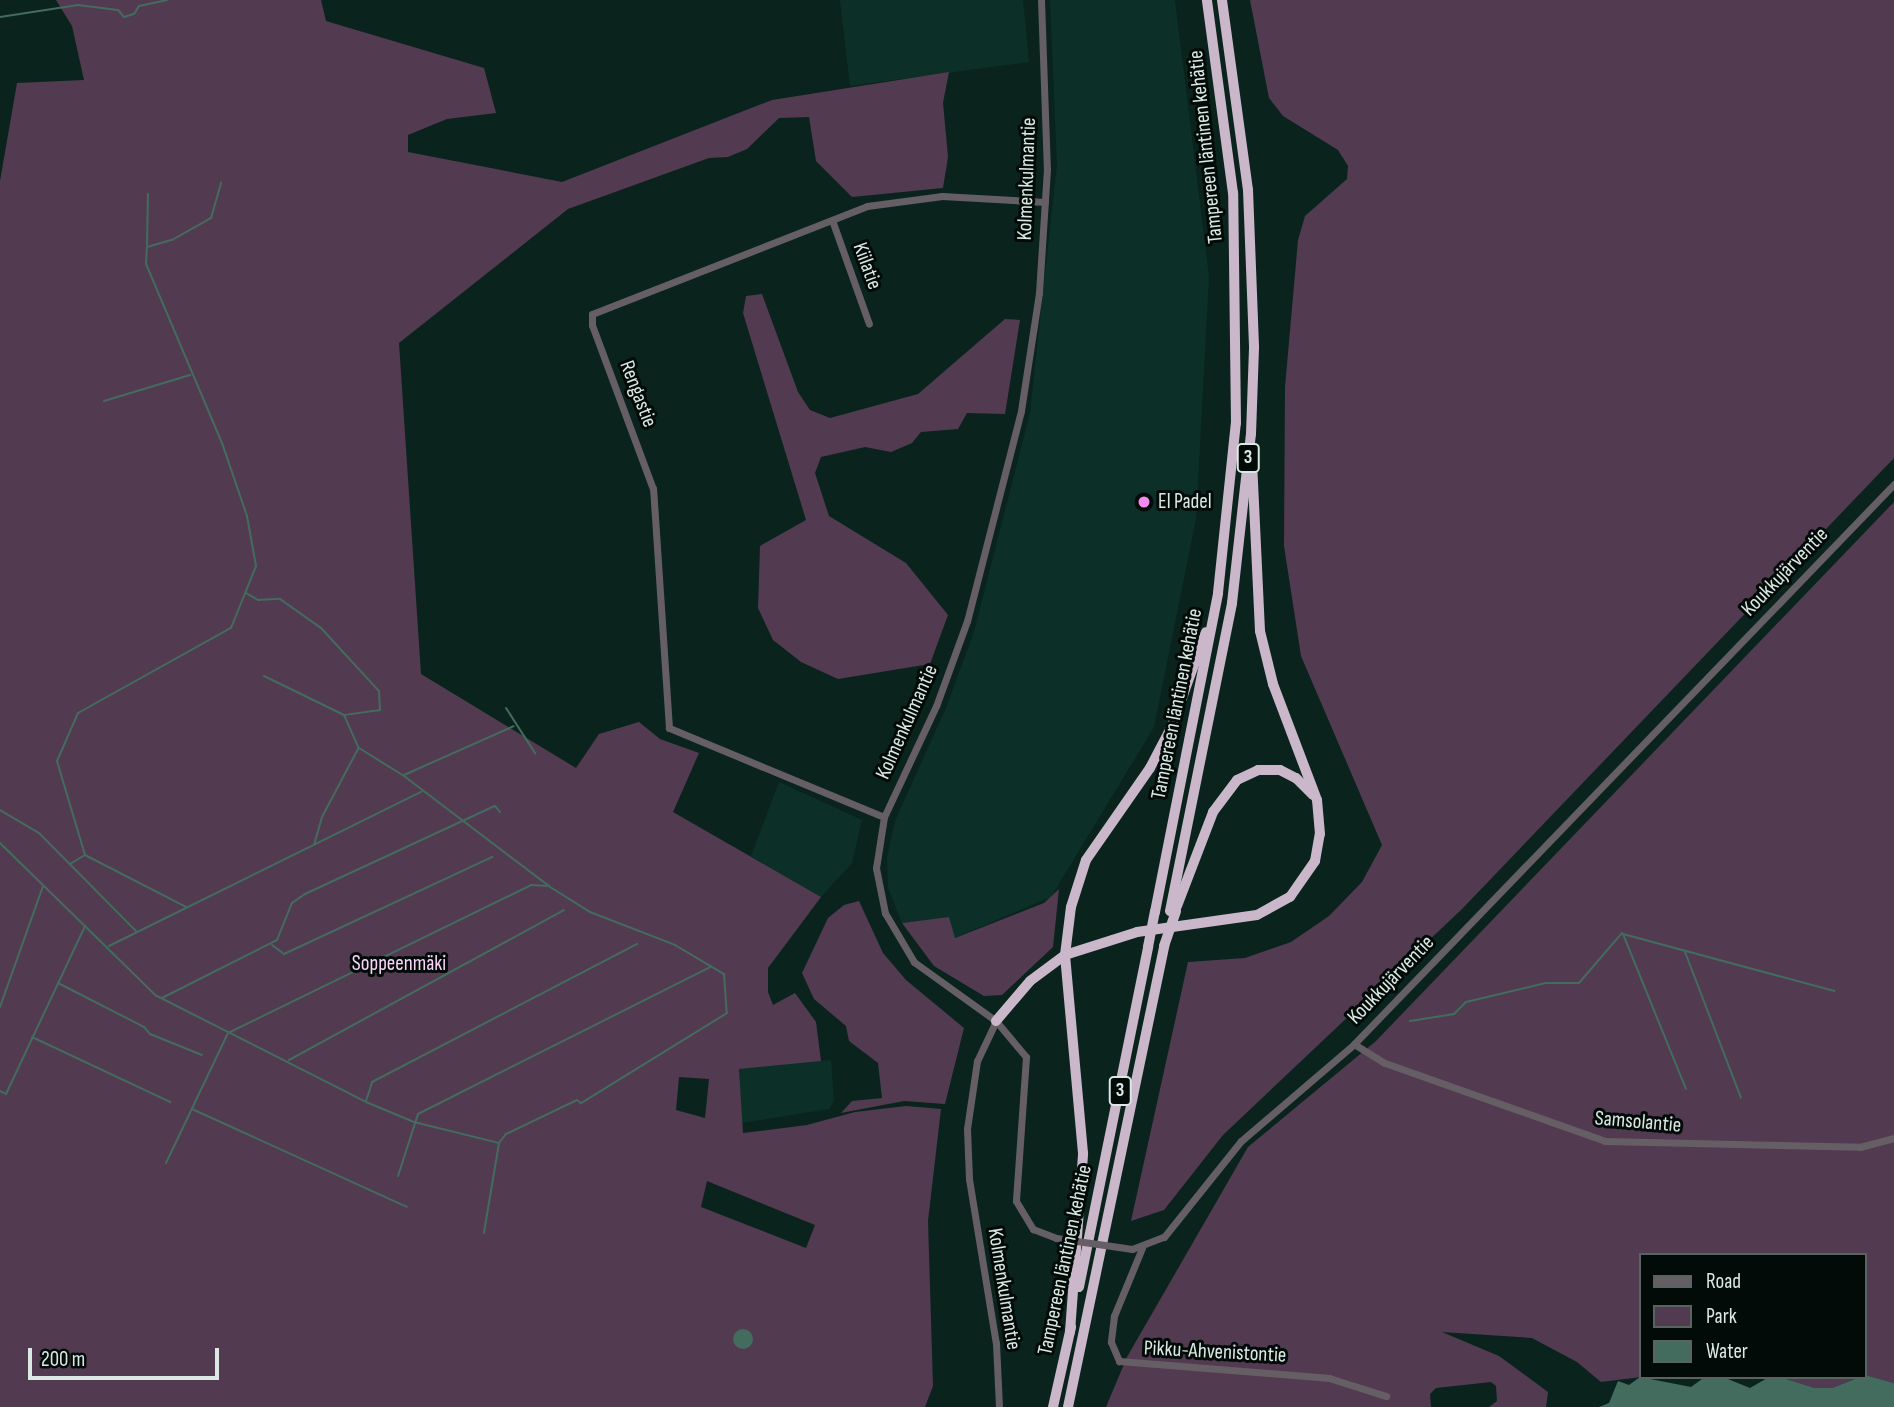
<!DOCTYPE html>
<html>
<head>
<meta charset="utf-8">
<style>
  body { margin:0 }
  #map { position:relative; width:1894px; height:1407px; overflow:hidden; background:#0a241d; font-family:"Sofia Sans Condensed",sans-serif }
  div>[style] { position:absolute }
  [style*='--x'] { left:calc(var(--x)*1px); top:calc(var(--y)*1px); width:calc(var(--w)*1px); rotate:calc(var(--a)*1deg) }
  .built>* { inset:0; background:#0c3027 }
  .green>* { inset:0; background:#523a51 }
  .water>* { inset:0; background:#436c5f }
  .round { border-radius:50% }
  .stream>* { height:2px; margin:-1px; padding:0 1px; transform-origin:1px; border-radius:1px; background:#436c5f }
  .minor>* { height:7px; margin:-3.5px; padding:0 3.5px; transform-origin:3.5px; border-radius:3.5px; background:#665e65 }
  .highway>* { height:10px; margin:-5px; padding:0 5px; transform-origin:5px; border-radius:5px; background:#cbb7ca }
  .minor-bridge>* { height:7px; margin:-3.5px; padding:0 3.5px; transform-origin:3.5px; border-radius:3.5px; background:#665e65 }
  .highway-bridge>* { height:10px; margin:-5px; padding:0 5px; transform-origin:5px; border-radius:5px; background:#cbb7ca }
  .dots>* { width:19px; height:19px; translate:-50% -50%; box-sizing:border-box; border:4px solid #030b08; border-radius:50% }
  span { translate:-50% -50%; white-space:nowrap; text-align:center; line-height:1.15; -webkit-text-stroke:6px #030b08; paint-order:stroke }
  .shield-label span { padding:2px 5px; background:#030b08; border:2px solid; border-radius:5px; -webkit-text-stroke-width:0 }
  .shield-label { font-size:19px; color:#dbe9e4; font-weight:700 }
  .street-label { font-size:21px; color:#dbe9e4 }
  .poi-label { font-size:21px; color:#dbe9e4 }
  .left { translate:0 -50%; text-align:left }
  .park-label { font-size:21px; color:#fbd4f9 }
  .legend { position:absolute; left:1639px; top:1253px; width:228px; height:126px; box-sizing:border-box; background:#030b08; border:2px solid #596460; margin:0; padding:9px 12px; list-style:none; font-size:21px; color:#dbe9e4 }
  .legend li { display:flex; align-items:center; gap:14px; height:35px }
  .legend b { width:35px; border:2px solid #596460 }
  .scale { position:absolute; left:28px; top:1348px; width:191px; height:32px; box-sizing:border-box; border:4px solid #dbe9e4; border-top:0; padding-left:9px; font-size:21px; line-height:24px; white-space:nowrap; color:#dbe9e4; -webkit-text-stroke:5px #030b08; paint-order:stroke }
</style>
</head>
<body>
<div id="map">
  <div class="built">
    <i style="clip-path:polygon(840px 0,1023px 0,1029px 62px,850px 86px)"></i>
    <i style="clip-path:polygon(1050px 0,1175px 0,1209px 277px,1196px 519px,1154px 727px,1051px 897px,954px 938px,949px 917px,902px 923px,888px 888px,887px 857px,895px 821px,946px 708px,974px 632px,1030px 413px,1057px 165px)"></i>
    <i style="clip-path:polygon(779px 782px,862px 820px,852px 863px,821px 897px,751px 856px)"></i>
    <i style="clip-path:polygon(831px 1060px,834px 1101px,829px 1109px,742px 1123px,739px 1068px)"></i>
  </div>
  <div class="green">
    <i style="clip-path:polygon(evenodd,56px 0,321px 0,326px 21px,484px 68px,496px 113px,447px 119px,408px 135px,408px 152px,562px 182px,772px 100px,949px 72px,943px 103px,948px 157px,943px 188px,852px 197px,816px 161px,809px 117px,779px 118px,747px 149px,728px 157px,709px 158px,568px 209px,399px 343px,421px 674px,576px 768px,599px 734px,639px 722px,660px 739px,699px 753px,673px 812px,821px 897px,768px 968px,768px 992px,773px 1005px,795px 993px,816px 1022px,821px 1061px,739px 1069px,743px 1133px,807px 1125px,855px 1112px,906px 1106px,941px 1109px,928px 1221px,933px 1386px,925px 1407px,0 1407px,0 181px,17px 83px,84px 80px,72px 26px,56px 0,679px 1077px,709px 1079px,705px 1118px,676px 1110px,679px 1077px,56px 0,707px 1181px,815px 1225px,806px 1248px,701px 1207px,707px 1181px)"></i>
    <i style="clip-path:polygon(1250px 0,1894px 0,1894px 458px,1462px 909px,1223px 1135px,1164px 1210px,1131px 1221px,1188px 962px,1245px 958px,1291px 942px,1329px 916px,1362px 882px,1382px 845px,1301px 656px,1284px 546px,1285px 387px,1298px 240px,1305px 216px,1347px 179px,1348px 166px,1338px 150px,1283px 116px,1269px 98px)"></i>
    <i style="clip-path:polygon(762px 294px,798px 392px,810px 410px,830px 418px,918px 394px,1005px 319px,1020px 320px,1005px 414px,967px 413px,958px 429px,921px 432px,912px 443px,891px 452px,865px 447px,821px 457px,815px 473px,829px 516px,906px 563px,948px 615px,930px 664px,838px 679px,801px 662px,773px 640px,758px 608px,760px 546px,806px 520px,743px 313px,746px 296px)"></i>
    <i style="clip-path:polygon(1894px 502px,1894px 1383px,1864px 1375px,1864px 1255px,1640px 1255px,1641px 1377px,1601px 1382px,1577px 1362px,1532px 1338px,1442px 1332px,1499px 1356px,1548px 1392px,1546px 1407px,1489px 1407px,1497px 1401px,1496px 1386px,1491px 1382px,1436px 1388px,1430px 1394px,1431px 1407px,1106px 1407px,1127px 1357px,1248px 1147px,1376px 1041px)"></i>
    <i style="clip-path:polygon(1059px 889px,1053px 947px,1002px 995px,984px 996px,934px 966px,902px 923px,949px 917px,955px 938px,1044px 903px)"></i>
    <i style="clip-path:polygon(859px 901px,883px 953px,906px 980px,964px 1028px,945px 1104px,904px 1101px,841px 1113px,852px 1101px,882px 1098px,878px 1063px,849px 1041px,846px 1026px,814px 999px,802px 973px,828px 918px,844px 905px)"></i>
    <i style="clip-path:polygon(1780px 1377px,1860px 1377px,1832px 1388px,1815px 1388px)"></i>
  </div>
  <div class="water">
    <i class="round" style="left:733px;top:1329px;width:20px;height:20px"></i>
    <i style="clip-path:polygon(1865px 1375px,1894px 1383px,1894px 1407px,1599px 1407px,1609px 1403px,1618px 1381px,1629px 1385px,1640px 1377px,1691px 1387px,1702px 1379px,1723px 1377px,1750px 1388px,1769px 1377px,1780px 1377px,1815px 1388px,1832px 1388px)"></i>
  </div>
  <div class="stream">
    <i style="--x:0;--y:17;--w:79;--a:-8.7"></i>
    <i style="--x:78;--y:5;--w:40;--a:7.1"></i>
    <i style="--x:118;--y:10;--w:9;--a:49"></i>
    <i style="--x:124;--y:17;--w:10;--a:-17"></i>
    <i style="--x:134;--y:14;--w:9;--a:-58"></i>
    <i style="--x:139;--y:6;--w:29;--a:-12"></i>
    <i style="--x:147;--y:245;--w:51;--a:-88.9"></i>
    <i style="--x:104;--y:401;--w:90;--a:-16.8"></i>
    <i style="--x:246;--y:593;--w:14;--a:30"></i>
    <i style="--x:258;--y:600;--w:22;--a:-3"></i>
    <i style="--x:280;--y:599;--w:50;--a:35.3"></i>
    <i style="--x:321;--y:628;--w:86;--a:47.4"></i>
    <i style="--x:379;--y:691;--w:19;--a:87"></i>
    <i style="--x:380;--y:710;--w:35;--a:172"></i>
    <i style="--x:264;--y:676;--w:89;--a:26"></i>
    <i style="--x:344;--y:715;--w:36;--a:66"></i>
    <i style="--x:359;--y:748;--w:53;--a:31.9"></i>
    <i style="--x:404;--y:776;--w:183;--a:37.2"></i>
    <i style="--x:550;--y:887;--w:47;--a:32"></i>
    <i style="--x:590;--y:912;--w:91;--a:21.2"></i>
    <i style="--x:675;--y:945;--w:57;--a:30.6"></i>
    <i style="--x:724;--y:974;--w:39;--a:86"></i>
    <i style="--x:727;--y:1013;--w:172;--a:148.3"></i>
    <i style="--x:581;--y:1103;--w:5;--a:-143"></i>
    <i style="--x:577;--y:1100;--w:79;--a:154.4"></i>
    <i style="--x:506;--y:1134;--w:11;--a:128"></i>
    <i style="--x:499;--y:1143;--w:91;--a:99.5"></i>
    <i style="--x:506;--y:708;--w:54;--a:57.2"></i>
    <i style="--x:404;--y:775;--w:120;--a:-24"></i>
    <i style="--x:0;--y:810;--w:45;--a:30.5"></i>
    <i style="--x:39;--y:833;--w:138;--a:45.3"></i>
    <i style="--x:0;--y:843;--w:217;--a:44.4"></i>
    <i style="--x:155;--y:995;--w:237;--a:26.9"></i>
    <i style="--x:366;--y:1102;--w:52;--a:22.6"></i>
    <i style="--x:414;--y:1122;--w:88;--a:13.9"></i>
    <i style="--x:314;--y:845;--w:29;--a:-74"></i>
    <i style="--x:322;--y:817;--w:77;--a:-62.1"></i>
    <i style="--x:85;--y:855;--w:98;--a:-106.6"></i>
    <i style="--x:57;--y:761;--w:52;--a:-66.4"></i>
    <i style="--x:78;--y:713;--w:175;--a:-29.1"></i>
    <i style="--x:231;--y:628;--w:67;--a:-68"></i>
    <i style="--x:256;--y:566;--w:51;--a:-100.2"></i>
    <i style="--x:247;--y:516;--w:77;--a:-108.9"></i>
    <i style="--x:222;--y:443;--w:194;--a:-113"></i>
    <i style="--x:146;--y:264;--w:17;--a:-87"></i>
    <i style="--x:147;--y:247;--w:26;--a:-16"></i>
    <i style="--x:172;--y:240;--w:45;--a:-29.4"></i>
    <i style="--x:211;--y:218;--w:37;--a:-74"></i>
    <i style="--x:70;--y:864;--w:17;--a:-31"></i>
    <i style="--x:85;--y:855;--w:114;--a:27.2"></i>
    <i style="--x:1623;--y:934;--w:219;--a:15.1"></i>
    <i style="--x:1623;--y:934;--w:167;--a:67.9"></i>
    <i style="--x:272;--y:945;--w:15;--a:37"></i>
    <i style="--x:284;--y:954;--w:230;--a:-25"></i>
    <i style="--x:109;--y:946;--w:348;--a:-26.3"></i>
    <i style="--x:1685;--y:952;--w:156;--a:69"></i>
    <i style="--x:58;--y:983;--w:97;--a:27.1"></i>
    <i style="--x:144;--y:1027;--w:9;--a:49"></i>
    <i style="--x:150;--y:1034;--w:56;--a:22"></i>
    <i style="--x:162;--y:998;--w:129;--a:-26.8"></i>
    <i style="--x:277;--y:940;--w:40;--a:-68"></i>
    <i style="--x:292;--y:903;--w:16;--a:-35"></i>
    <i style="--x:305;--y:894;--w:209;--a:-24.9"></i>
    <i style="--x:495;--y:806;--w:8;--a:50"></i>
    <i style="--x:0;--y:1007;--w:128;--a:-70.4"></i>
    <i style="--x:1410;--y:1021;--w:45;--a:-9"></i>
    <i style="--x:1454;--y:1014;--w:17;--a:-45"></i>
    <i style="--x:1466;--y:1002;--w:82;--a:-13.4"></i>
    <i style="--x:1546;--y:983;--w:33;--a:0"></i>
    <i style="--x:1579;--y:983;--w:66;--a:-49.3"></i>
    <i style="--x:32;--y:1037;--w:153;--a:25.2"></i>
    <i style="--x:289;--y:1060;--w:313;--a:-28.6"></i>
    <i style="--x:0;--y:1091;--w:7;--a:27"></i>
    <i style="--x:6;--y:1094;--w:186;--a:-64.8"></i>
    <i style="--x:366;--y:1101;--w:20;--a:-72"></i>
    <i style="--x:372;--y:1082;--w:299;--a:-27.5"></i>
    <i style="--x:192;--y:1109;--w:236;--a:24.5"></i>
    <i style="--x:166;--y:1163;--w:144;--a:-64.5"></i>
    <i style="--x:228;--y:1033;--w:337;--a:-26"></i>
    <i style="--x:531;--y:885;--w:18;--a:3"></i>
    <i style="--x:398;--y:1176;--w:65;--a:-72.1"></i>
    <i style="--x:418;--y:1114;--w:327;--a:-26.7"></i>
  </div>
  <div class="minor">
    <i style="--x:1041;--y:0;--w:169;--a:88"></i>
    <i style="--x:1047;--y:169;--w:124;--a:93.7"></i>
    <i style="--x:1039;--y:293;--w:119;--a:98.7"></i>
    <i style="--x:1021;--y:411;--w:217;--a:104.4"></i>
    <i style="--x:967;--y:621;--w:90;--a:110"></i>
    <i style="--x:936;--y:706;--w:123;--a:115.1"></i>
    <i style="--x:884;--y:817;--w:52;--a:98.9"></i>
    <i style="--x:876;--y:868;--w:46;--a:78.7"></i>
    <i style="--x:885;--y:913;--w:57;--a:59.4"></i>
    <i style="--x:914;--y:962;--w:101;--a:35.7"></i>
    <i style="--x:996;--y:1021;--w:47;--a:50.2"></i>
    <i style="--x:1026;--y:1057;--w:144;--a:94"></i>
    <i style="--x:1016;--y:1201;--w:33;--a:59"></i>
    <i style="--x:1033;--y:1229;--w:25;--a:21"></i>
    <i style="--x:832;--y:220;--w:110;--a:70.4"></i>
    <i style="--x:884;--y:817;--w:233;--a:-157.5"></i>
    <i style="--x:669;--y:728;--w:240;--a:-93.8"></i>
    <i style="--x:653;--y:489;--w:175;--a:-110.4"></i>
    <i style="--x:592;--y:325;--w:11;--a:-90"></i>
    <i style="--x:592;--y:314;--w:295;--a:-21.4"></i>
    <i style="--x:867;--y:206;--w:76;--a:-7.6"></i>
    <i style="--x:942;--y:196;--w:103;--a:3.3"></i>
    <i style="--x:996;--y:1021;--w:44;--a:115.4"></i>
    <i style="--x:977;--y:1061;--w:69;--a:98.4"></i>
    <i style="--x:967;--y:1129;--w:50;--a:87.7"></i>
    <i style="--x:969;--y:1179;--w:166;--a:80.7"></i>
    <i style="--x:996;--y:1343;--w:64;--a:87.3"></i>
    <i style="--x:1354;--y:1044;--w:36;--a:32"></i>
    <i style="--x:1385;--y:1063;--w:233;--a:19.5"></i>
    <i style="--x:1605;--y:1141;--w:255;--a:1.3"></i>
    <i style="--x:1860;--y:1147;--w:35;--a:-15"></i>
    <i style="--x:1142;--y:1248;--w:74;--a:112.4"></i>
    <i style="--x:1114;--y:1316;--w:26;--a:97"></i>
    <i style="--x:1111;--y:1342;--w:21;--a:67"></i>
    <i style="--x:1119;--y:1361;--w:211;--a:4.6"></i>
    <i style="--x:1329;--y:1378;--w:60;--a:17.5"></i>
    <i style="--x:1132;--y:1249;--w:34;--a:-21"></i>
    <i style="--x:1164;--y:1237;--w:123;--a:-51.3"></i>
    <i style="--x:1241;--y:1141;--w:149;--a:-40.6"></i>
    <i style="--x:1354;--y:1044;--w:778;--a:-46.04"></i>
  </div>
  <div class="highway">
    <i style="--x:1177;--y:906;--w:101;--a:-69"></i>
    <i style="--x:1213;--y:812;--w:40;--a:-53"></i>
    <i style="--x:1237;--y:780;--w:23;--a:-25"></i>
    <i style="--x:1258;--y:770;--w:22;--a:0"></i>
    <i style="--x:1280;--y:770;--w:18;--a:27"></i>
    <i style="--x:1296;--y:778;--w:24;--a:45"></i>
    <i style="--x:1170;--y:911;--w:314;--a:-78.6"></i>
    <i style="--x:1232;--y:603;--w:170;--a:-83.6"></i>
    <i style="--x:1251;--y:434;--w:88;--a:-88"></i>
    <i style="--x:1254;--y:346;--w:156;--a:-92.2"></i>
    <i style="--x:1248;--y:190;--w:192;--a:-97.8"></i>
    <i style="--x:1155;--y:912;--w:325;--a:-78.8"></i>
    <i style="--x:1218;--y:593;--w:171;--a:-84"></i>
    <i style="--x:1236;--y:423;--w:230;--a:-90.7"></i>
    <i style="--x:1233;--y:193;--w:195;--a:-97.7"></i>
    <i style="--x:996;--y:1021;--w:52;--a:-49.6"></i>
    <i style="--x:1030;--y:981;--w:44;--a:-36.6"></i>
    <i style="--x:1065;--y:955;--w:76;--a:-17.7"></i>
    <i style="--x:1137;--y:932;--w:121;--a:-8.1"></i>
    <i style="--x:1257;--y:915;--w:38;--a:-29"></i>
    <i style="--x:1290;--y:897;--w:44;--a:-55.2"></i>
    <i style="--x:1315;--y:861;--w:27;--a:-80"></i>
    <i style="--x:1320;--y:834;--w:34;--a:-95"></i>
    <i style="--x:1317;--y:800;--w:124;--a:-110.8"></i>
    <i style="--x:1273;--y:684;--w:55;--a:-103.8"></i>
    <i style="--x:1260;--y:631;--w:167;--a:-92.7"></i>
    <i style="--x:1079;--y:1287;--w:347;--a:-78.5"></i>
    <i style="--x:1070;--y:1332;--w:179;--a:-85.8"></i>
    <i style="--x:1083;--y:1153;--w:199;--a:-95.2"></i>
    <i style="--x:1065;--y:955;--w:48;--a:-82.9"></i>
    <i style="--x:1071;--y:907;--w:49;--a:-72.3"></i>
    <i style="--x:1086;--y:860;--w:112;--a:-55.2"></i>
    <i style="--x:1150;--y:768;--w:45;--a:-62.3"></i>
    <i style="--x:1171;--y:728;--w:102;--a:-70"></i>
    <i style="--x:1053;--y:1407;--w:82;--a:-77.3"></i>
    <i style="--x:1068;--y:1407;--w:471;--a:-78.2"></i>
  </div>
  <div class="minor-bridge">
    <i style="--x:1056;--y:1238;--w:77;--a:8.2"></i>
  </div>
  <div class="highway-bridge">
    <i style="--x:1164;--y:946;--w:37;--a:-71"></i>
    <i style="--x:1148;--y:947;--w:36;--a:-79"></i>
  </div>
  <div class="dots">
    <i style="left:1144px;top:502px;background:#f38af2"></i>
  </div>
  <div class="shield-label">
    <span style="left:1248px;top:458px">3</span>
    <span style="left:1120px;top:1091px">3</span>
  </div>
  <div class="street-label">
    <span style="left:1206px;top:147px;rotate:-96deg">Tampereen läntinen kehätie</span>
    <span style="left:1027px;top:179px;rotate:-88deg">Kolmenkulmantie</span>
    <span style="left:867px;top:266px;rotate:70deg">Kiilatie</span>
    <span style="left:638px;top:394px;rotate:69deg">Rengastie</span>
    <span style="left:1785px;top:572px;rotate:-46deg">Koukkujärventie</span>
    <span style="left:1177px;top:704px;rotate:-79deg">Tampereen läntinen kehätie</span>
    <span style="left:907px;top:722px;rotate:-66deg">Kolmenkulmantie</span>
    <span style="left:1391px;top:980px;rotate:-46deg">Koukkujärventie</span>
    <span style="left:1638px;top:1122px;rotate:5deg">Samsolantie</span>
    <span style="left:1065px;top:1260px;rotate:-78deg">Tampereen läntinen kehätie</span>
    <span style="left:1004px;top:1289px;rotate:81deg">Kolmenkulmantie</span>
    <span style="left:1215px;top:1352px;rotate:3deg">Pikku-Ahvenistontie</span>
  </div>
  <div class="poi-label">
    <span class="left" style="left:1158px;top:502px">El Padel</span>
  </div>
  <div class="park-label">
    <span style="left:399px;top:964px">Soppeenmäki</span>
  </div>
  <ul class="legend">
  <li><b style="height:9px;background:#665e65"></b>Road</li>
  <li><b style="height:19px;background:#523a51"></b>Park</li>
  <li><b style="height:19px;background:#436c5f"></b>Water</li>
  </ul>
  <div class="scale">200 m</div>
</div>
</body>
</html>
